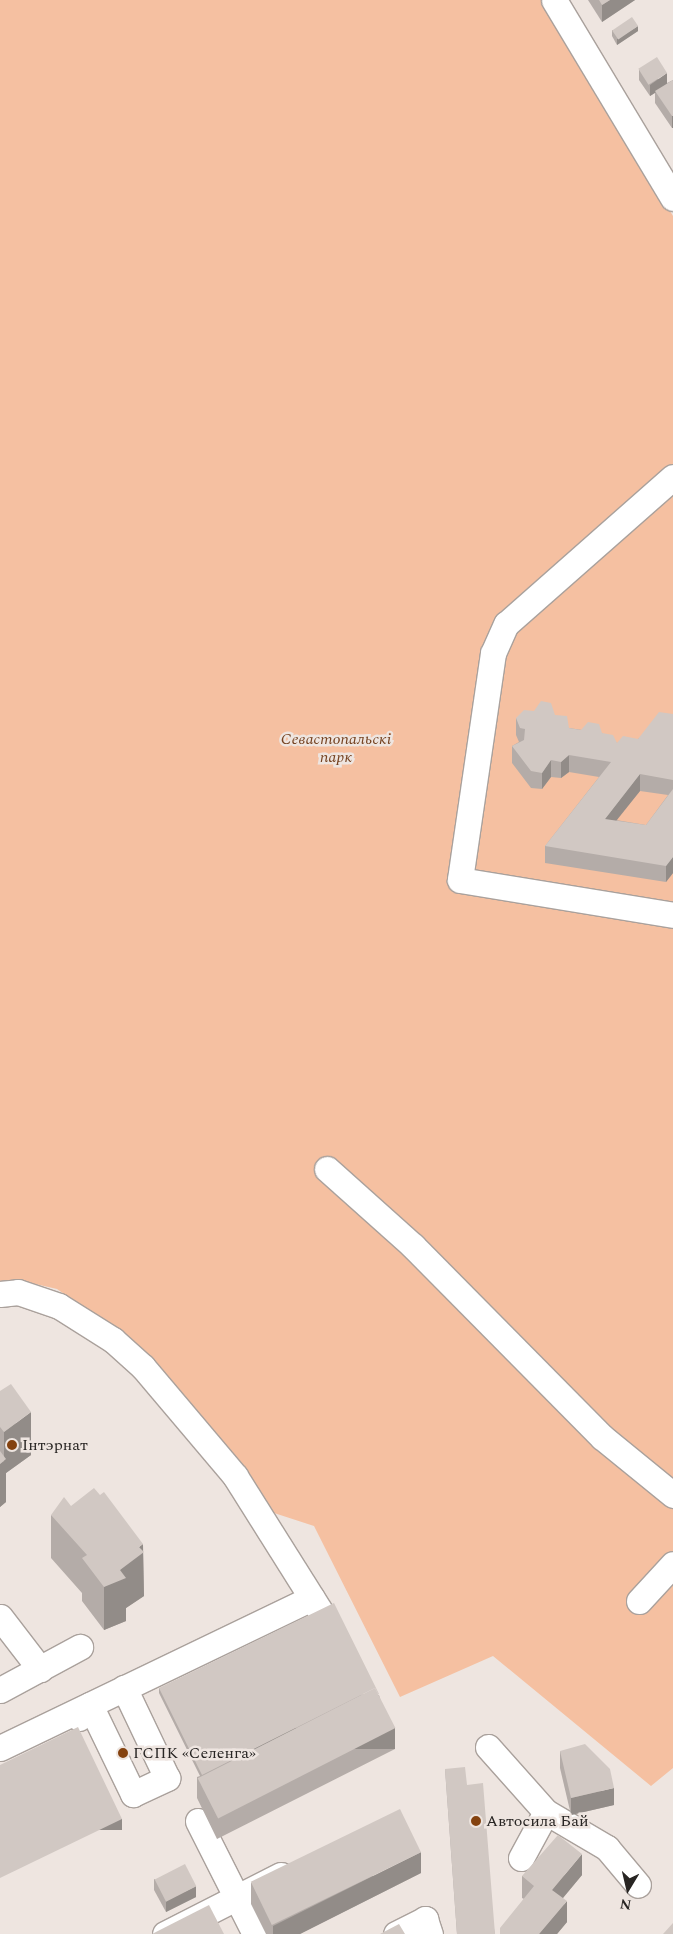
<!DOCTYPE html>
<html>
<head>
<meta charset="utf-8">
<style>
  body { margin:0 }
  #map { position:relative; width:673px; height:1934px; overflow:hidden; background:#eee5e0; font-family:Spectral,serif }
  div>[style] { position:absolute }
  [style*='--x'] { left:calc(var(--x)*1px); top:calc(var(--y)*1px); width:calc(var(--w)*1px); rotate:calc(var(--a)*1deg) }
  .green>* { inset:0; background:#f5c0a1 }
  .roads { filter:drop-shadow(1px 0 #aaa19c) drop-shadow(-1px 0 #aaa19c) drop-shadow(0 1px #aaa19c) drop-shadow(0 -1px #aaa19c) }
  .minor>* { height:25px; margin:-12.5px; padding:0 12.5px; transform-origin:12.5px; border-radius:12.5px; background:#fff }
  .wall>* { inset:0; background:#b4aca8 }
  .shaded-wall>* { inset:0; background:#928c88; transform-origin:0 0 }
  .building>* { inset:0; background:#d1c8c3; transform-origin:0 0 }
  .dots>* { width:14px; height:14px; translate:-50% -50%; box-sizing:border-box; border:2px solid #eee5e0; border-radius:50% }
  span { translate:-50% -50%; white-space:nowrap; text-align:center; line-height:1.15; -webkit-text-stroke:5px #eee5e0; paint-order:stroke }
  .park-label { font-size:16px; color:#754220; font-style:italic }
  .poi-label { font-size:16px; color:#282523 }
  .left { translate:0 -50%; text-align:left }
  .north { position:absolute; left:603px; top:1864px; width:50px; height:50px; -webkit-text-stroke:4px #eee5e0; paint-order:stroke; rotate:189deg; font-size:14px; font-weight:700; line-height:20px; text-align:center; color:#282523 }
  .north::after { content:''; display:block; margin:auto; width:18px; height:22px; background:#282523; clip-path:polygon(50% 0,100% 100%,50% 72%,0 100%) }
</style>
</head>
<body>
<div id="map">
  <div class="green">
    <i style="clip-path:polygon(0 0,544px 0,673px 216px,673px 1768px,651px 1786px,493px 1656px,400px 1697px,314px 1526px,271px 1512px,246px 1468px,144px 1350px,57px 1289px,18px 1280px,0 1282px)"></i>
  </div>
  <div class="roads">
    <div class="minor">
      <i style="--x:554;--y:0;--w:231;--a:59"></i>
      <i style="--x:673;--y:477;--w:222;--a:138.6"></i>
      <i style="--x:506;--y:624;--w:32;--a:114"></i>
      <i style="--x:493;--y:653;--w:229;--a:98.3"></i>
      <i style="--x:460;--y:880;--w:216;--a:9.3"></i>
      <i style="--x:327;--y:1169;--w:115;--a:41.8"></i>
      <i style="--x:413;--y:1246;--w:269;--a:45.3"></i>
      <i style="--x:602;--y:1437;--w:92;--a:39.2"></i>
      <i style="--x:0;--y:1294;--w:18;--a:-6"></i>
      <i style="--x:18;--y:1292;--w:43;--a:18.9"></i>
      <i style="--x:59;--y:1306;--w:64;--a:32.2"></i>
      <i style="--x:113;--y:1340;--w:40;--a:42"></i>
      <i style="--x:143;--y:1367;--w:143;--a:49.8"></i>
      <i style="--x:235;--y:1476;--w:163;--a:57.8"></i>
      <i style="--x:639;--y:1601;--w:50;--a:-47.4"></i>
      <i style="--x:0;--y:1617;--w:66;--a:52.4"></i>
      <i style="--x:0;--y:1690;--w:91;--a:-28.3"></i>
      <i style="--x:79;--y:1718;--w:17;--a:-50"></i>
      <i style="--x:90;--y:1705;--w:99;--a:64.2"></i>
      <i style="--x:133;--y:1794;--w:38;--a:-25"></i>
      <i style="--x:167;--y:1778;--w:100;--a:-115.5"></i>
      <i style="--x:488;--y:1747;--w:87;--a:48.3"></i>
      <i style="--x:0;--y:1748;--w:346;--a:-25.7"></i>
      <i style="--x:198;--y:1821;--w:127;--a:63.2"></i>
      <i style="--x:521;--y:1858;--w:52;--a:-61.5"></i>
      <i style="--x:546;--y:1812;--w:71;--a:30.5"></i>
      <i style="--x:607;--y:1848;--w:48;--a:50"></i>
      <i style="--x:165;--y:1934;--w:130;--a:-27"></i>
      <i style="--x:396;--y:1934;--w:33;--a:-27"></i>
      <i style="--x:425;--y:1919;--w:16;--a:72"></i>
    </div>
  </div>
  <div class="wall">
    <i style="clip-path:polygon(588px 0,635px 0,602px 22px)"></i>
    <i style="clip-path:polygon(612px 30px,638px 31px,617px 45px,612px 36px)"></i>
    <i style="clip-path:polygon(639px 69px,667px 83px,673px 80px,672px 128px,655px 103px,655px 93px,650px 96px,639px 80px)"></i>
    <i style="clip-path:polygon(evenodd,673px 714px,673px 873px,666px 882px,545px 863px,545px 846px,599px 777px,569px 772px,561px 778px,551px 777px,542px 789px,531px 788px,512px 763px,512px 746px,519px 742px,516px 735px,516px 718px,555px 715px,569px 728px,602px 733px,617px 743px,638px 739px,673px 714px,640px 791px,668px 795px,646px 825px,616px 820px,640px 791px)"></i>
    <i style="clip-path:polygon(0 1391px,31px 1455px,6px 1473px,6px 1502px,0 1507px)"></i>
    <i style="clip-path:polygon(51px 1515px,143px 1552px,144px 1596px,126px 1608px,126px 1621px,104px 1630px,82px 1601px,82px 1593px,51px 1558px)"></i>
    <i style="clip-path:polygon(159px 1688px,379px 1695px,395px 1749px,217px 1839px,197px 1798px,197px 1777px,200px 1776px,159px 1693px)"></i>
    <i style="clip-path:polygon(560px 1751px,614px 1805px,571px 1815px,560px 1768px)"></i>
    <i style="clip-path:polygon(445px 1769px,467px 1785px,495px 1934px,457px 1934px)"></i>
    <i style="clip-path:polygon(421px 1873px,300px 1934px,266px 1934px,251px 1904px,251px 1883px)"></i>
    <i style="clip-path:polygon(582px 1875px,563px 1898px,567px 1922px,557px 1934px,500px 1934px,524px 1899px,522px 1898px,522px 1876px)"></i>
    <i style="clip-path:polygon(154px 1879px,196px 1897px,166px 1912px,154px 1890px)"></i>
  </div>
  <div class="shaded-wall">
    <i style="clip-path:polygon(610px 0,635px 0,602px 22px,602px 5px)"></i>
    <i style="clip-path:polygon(638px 26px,638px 31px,617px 45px,617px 39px)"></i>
    <i style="clip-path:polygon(667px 73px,667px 85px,650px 96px,650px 85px)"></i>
    <i style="left:672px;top:116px;width:1px;height:12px"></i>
    <i style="clip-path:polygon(569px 755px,569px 772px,561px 778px,561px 762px)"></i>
    <i style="clip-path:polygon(551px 760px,551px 777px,542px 789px,542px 773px)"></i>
    <i style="clip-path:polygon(640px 774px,640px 791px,605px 835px,605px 819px)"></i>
    <i style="clip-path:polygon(673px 857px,673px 873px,666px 882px,666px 866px)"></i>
    <i style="clip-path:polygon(31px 1412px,31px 1455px,6px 1473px,6px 1502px,0 1507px,0 1464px,4px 1461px,4px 1432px)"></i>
    <i style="clip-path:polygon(143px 1544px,144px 1596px,126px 1608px,126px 1621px,104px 1630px,104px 1587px,120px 1570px,139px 1547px)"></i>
    <i style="left:395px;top:1728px;width:21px;height:199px;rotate:90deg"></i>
    <i style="clip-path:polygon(614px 1788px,614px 1805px,571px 1815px,571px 1798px)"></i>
    <i style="left:122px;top:1819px;width:11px;height:136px;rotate:90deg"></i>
    <i style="clip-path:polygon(421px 1852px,421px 1873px,300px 1934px,273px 1934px,273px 1926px)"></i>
    <i style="clip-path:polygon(582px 1854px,582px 1875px,552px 1911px,552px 1890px)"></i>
    <i style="clip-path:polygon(196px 1886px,196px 1897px,166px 1912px,166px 1901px)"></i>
    <i style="clip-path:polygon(567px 1901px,567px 1922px,557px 1934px,539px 1934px)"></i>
  </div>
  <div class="building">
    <i style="clip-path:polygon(599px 0,610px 0,602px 5px)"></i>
    <i style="left:632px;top:17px;width:11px;height:24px;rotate:56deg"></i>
    <i style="left:657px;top:57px;width:19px;height:22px;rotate:58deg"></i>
    <i style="clip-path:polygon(673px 80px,673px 116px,672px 116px,655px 91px)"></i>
    <i style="clip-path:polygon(541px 701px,551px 703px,555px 715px,567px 716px,569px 728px,581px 730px,588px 722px,599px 724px,602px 733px,613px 735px,617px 743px,623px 736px,638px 739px,659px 712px,673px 714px,673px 780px,640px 774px,605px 819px,646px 825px,673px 789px,673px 857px,666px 866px,545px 846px,611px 762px,569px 755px,561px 762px,551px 760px,542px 773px,531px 771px,512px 746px,524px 740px,525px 729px,520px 728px,516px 718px,524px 710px,534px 711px)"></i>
    <i style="clip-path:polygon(11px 1384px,31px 1412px,4px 1432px,0 1427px,0 1391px)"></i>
    <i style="clip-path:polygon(0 1451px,6px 1459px,0 1464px)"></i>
    <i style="clip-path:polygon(94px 1488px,100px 1495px,104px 1492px,143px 1544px,139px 1547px,144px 1552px,120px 1570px,126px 1578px,104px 1587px,82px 1558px,87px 1555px,51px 1515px,64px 1497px,71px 1506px)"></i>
    <i style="clip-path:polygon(334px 1603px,379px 1694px,378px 1694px,375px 1688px,202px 1775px,159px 1688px)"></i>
    <i style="left:375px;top:1688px;width:45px;height:199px;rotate:63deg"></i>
    <i style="clip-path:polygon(78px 1727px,122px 1819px,0 1878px,0 1765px)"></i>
    <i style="clip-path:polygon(585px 1744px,610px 1769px,614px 1788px,571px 1798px,560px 1751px)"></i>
    <i style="clip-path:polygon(465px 1767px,467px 1785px,483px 1783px,495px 1934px,457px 1934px,445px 1769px)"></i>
    <i style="left:400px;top:1809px;width:48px;height:166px;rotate:64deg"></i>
    <i style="clip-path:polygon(558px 1835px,582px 1854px,552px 1890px,567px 1901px,539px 1934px,500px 1934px,500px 1928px,534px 1886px,522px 1876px)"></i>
    <i style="left:185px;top:1864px;width:25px;height:34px;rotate:63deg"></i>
    <i style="clip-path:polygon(209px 1905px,224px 1934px,152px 1934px)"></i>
    <i style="clip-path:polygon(673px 1923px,673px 1934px,663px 1934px)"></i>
    <i style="clip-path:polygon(399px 1924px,405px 1934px,380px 1934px)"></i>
  </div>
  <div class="dots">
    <i style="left:12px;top:1445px;background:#84420f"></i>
    <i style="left:123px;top:1753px;background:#84420f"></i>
    <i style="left:476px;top:1821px;background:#84420f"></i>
  </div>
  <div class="park-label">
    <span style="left:336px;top:748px">Севастопальскі<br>парк</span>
  </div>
  <div class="poi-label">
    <span class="left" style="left:22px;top:1445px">Інтэрнат</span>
    <span class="left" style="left:133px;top:1753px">ГСПК «Селенга»</span>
    <span class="left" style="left:486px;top:1821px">Автосила Бай</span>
  </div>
  <div class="north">N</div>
</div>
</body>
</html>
